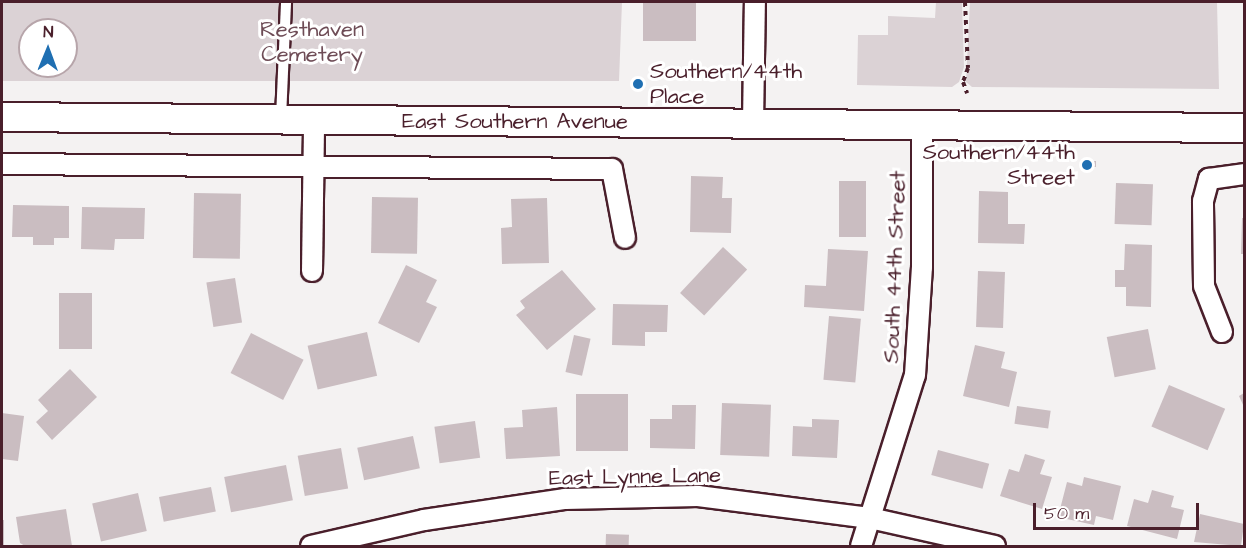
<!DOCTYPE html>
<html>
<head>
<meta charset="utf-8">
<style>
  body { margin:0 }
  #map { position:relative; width:1246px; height:548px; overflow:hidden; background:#f4f2f2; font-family:"Architects Daughter",sans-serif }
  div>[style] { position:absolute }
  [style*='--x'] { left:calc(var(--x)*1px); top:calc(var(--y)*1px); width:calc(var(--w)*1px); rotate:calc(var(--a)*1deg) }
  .green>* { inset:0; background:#dbd2d5 }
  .building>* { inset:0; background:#cabdc1; transform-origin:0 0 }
  .path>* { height:4px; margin-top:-2px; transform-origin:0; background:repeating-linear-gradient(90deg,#4a1f2b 0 4.5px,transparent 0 9px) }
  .roads { filter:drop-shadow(2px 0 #4a1f2b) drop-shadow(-2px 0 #4a1f2b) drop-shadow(0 2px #4a1f2b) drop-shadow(0 -2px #4a1f2b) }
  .lane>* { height:10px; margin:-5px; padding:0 5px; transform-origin:5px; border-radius:5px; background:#fff }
  .street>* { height:20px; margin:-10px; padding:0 10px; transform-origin:10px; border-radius:10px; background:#fff }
  .secondary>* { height:28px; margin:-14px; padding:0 14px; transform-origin:14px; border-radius:14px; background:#fff }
  .dots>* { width:16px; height:16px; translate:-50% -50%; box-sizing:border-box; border:3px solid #fff; border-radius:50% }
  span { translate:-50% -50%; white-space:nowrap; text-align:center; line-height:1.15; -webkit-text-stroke:6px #fff; paint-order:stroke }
  .park-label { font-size:22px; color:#6e4c56 }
  .poi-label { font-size:22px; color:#4a1f2b }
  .left { translate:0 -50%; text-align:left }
  .right { translate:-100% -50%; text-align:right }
  .street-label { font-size:22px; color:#4a1f2b }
  .frame { position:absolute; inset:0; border:3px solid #4a1f2b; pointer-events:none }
  .north { position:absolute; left:18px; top:18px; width:60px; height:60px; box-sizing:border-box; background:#fff; border:2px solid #b7a5aa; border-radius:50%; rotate:1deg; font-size:16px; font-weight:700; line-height:24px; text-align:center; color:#4a1f2b }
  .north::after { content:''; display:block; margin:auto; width:21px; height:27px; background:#1f6fb2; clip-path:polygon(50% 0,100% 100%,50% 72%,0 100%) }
  .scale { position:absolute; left:1033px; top:503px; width:166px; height:27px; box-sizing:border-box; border:3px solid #4a1f2b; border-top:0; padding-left:8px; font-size:18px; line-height:21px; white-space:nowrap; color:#4a1f2b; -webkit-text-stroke:4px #fff; paint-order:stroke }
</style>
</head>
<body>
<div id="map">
  <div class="green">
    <i style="clip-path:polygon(evenodd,2px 2px,622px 2px,619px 81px,2px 81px,2px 2px,30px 30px,66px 30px,66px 66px,30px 66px,30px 30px)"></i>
    <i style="clip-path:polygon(936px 2px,962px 2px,964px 67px,959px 82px,952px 87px,857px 85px,858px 35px,888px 35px,888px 16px,935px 18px)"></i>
    <i style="clip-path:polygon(970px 2px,1217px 2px,1219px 89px,972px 87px,966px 82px)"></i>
  </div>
  <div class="building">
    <i style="left:643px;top:2px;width:53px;height:39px"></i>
    <i style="left:631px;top:81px;width:12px;height:5px"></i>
    <i style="left:1082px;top:161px;width:14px;height:6px"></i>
    <i style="clip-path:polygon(691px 176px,723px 177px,722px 198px,732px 198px,731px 233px,690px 232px)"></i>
    <i style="left:839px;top:181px;width:27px;height:56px"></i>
    <i style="left:1116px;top:183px;width:37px;height:41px;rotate:2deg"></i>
    <i style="clip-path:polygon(979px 191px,1008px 192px,1008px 224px,1025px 224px,1024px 244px,978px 243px)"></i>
    <i style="left:194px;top:193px;width:47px;height:65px;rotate:1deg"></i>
    <i style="left:372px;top:197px;width:46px;height:56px;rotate:1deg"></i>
    <i style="clip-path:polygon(547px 198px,549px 263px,502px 264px,501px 228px,512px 227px,511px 199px)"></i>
    <i style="clip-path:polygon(13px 205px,69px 206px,69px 238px,54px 238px,54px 245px,33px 245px,33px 237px,12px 237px)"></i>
    <i style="clip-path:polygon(82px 207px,145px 208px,144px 239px,115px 239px,114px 250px,81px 249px)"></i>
    <i style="clip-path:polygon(1242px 218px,1244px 218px,1244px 254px,1241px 254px)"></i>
    <i style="clip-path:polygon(1125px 244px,1152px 245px,1151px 307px,1126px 306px,1126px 287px,1115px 287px,1115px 270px,1124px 270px)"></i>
    <i style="left:723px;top:247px;width:33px;height:63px;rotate:43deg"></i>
    <i style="clip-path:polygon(828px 249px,868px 251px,864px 311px,804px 307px,805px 285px,826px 286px)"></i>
    <i style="clip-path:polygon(406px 265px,437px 280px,426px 302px,437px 307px,419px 343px,378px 323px)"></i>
    <i style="clip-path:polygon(562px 270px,596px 309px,547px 350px,516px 315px,525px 308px,520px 301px)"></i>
    <i style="left:978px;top:271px;width:27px;height:56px;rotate:2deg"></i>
    <i style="left:235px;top:278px;width:45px;height:29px;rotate:81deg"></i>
    <i style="left:59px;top:293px;width:33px;height:56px"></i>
    <i style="clip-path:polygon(613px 304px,668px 305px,667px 332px,645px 332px,645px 346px,612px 345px)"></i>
    <i style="left:829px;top:316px;width:32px;height:64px;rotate:5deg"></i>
    <i style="left:1148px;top:329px;width:41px;height:42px;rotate:79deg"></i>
    <i style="left:367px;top:332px;width:45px;height:61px;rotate:77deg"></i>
    <i style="left:251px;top:333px;width:59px;height:45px;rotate:27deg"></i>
    <i style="left:574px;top:335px;width:17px;height:38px;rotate:13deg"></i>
    <i style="clip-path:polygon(975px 345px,1005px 352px,1001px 368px,1017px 372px,1009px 407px,963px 396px)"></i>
    <i style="clip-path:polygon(70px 369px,97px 397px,52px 440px,36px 422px,48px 411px,38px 400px)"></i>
    <i style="left:1169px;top:385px;width:61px;height:45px;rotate:23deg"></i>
    <i style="clip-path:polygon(1244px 393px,1244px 407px,1239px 396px)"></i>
    <i style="left:576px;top:394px;width:52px;height:57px"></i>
    <i style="left:722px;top:403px;width:49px;height:52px;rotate:2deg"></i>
    <i style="clip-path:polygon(672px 405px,696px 405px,695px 449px,650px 448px,650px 419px,672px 419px)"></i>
    <i style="left:1017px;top:406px;width:34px;height:18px;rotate:8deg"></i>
    <i style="clip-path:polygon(557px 407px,560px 456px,506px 459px,504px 428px,523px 427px,522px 410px)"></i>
    <i style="clip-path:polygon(2px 413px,24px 416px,18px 461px,2px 459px)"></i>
    <i style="clip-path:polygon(812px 419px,839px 420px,837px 458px,792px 456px,793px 426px,812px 427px)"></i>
    <i style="left:475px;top:421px;width:37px;height:41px;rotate:82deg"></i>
    <i style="left:413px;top:436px;width:33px;height:57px;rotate:78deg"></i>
    <i style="left:341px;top:448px;width:41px;height:44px;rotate:80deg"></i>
    <i style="left:938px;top:450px;width:53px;height:26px;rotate:15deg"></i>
    <i style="clip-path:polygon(1025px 454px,1045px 460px,1040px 474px,1052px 477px,1042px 509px,1000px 496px,1009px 469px,1019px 472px)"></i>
    <i style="left:286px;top:465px;width:36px;height:63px;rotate:79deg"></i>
    <i style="clip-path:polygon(1084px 477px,1121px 486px,1113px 520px,1096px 516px,1094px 525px,1058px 517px,1067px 482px,1082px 486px)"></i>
    <i style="left:211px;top:487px;width:25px;height:53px;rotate:79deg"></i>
    <i style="clip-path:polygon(1152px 490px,1174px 496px,1171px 507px,1184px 510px,1177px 539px,1127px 526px,1134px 499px,1148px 503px)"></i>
    <i style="left:138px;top:493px;width:39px;height:47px;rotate:77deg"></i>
    <i style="clip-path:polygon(66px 509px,72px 546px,25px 546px,20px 543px,16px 517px)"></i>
    <i style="clip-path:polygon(1200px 514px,1244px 524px,1241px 546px,1194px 542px)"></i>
    <i style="left:2px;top:520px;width:2px;height:26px"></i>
    <i style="left:606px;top:534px;width:23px;height:12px;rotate:2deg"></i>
  </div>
  <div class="path">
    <i style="--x:965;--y:2;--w:66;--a:87.4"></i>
    <i style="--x:968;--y:68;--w:15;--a:110"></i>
    <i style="--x:963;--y:82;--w:12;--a:70"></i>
  </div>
  <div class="roads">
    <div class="lane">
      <i style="--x:281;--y:118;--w:116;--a:-87.5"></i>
    </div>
    <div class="street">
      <i style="--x:753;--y:123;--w:121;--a:-89.1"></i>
      <i style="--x:2;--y:164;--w:610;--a:0.47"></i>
      <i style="--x:612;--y:169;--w:70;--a:79.3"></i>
      <i style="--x:312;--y:271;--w:150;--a:-89.2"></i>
      <i style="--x:1222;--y:332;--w:49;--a:-111.4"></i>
      <i style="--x:1204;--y:286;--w:85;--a:-90.7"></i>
      <i style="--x:1203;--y:201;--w:23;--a:-75"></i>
      <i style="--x:1209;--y:179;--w:35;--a:-8"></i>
      <i style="--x:311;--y:546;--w:116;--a:-13"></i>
      <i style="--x:424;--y:520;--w:143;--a:-8.5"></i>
      <i style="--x:565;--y:499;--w:133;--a:-1.3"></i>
      <i style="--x:698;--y:496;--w:173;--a:7.3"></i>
      <i style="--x:870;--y:518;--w:128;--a:12.6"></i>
      <i style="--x:861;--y:546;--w:179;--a:-72.5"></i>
      <i style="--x:915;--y:375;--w:108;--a:-86.3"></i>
      <i style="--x:922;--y:267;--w:143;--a:-90"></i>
    </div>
    <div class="secondary">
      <i style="--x:2;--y:117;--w:1242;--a:0.51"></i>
    </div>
  </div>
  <div class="dots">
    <i style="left:638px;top:84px;background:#1f6fb2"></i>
    <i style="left:1087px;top:165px;background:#1f6fb2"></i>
  </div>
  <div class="park-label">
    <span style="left:312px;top:42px">Resthaven<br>Cemetery</span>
  </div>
  <div class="poi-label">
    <span class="left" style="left:650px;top:84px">Southern/44th<br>Place</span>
    <span class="right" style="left:1075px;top:165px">Southern/44th<br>Street</span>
  </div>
  <div class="street-label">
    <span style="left:515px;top:122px">East Southern Avenue</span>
    <span style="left:895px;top:267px;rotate:-88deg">South 44th Street</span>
    <span style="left:635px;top:477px;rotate:-1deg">East Lynne Lane</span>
  </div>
  <div class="frame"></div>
  <div class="north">N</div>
  <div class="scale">50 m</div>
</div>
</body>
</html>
